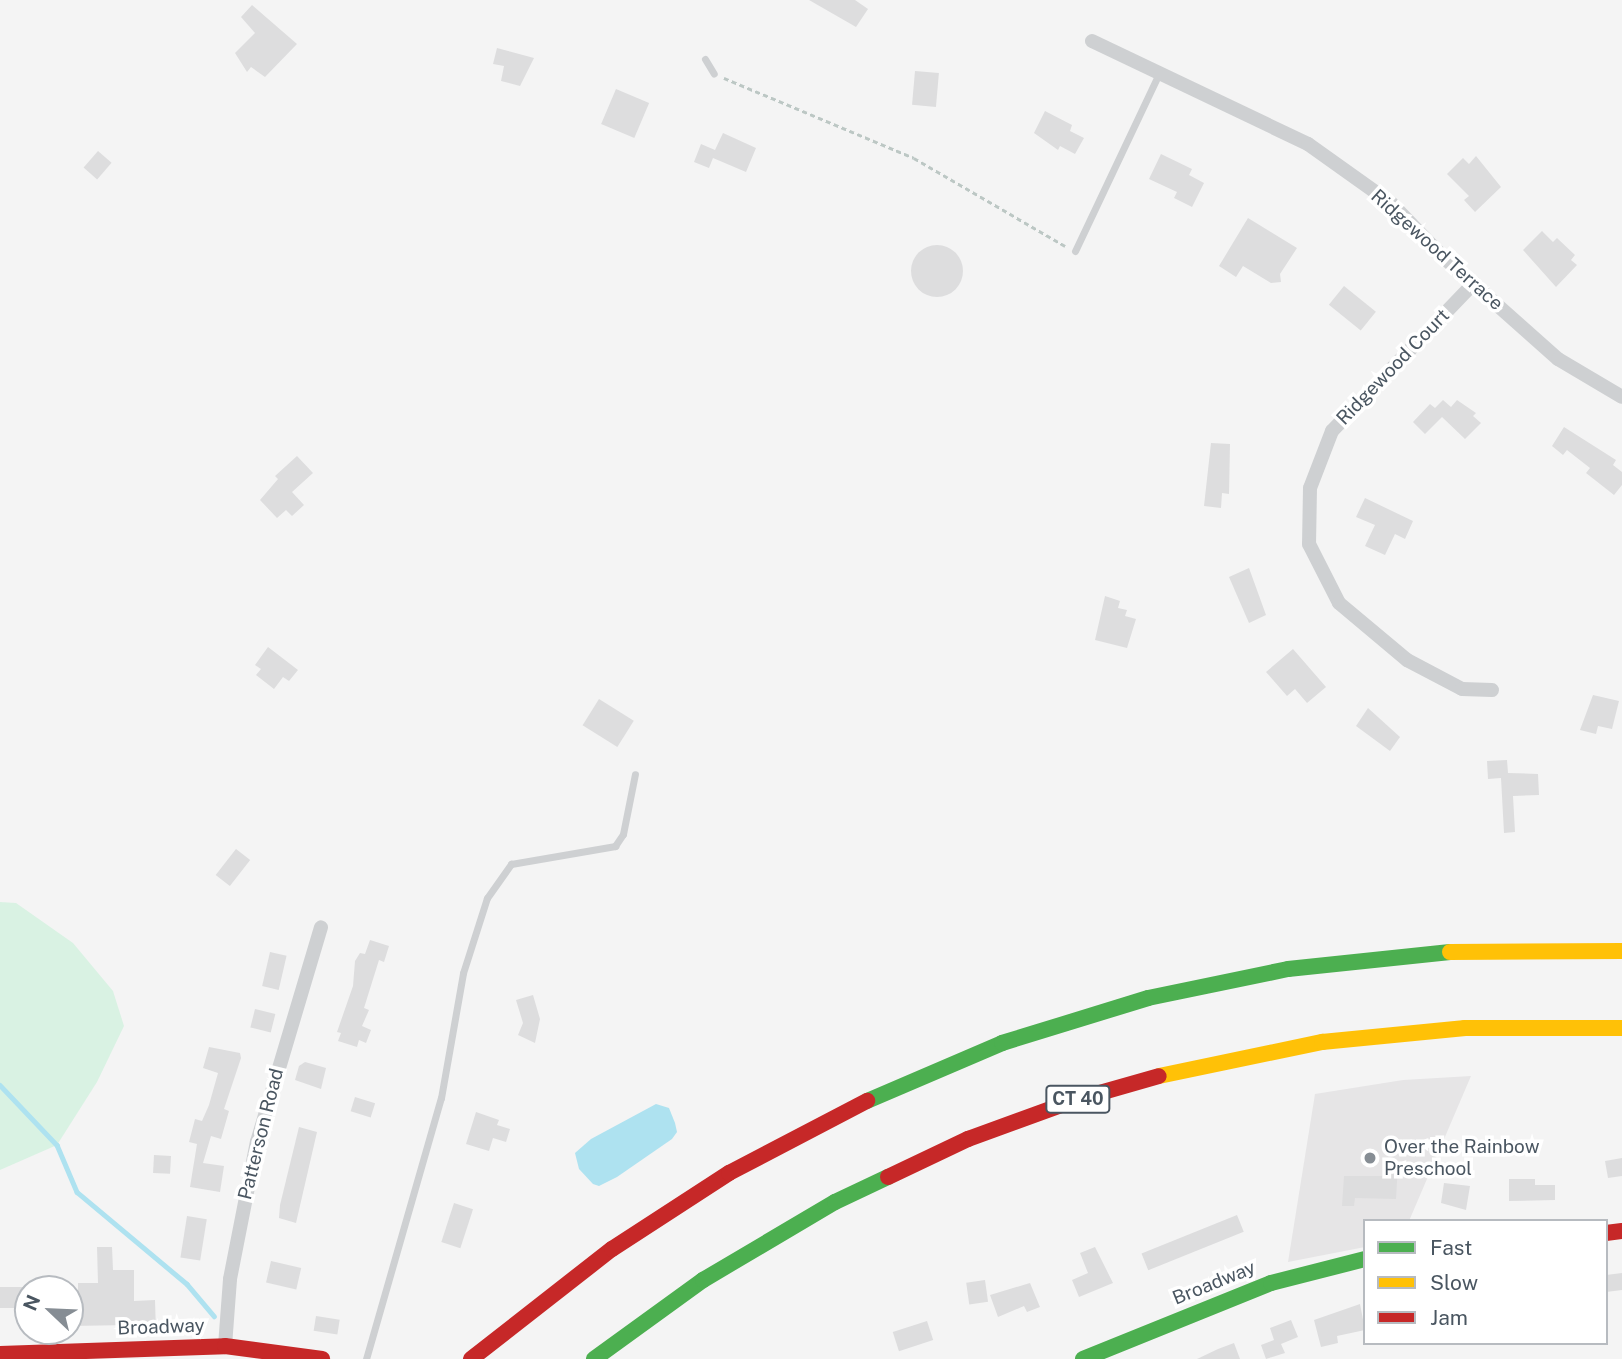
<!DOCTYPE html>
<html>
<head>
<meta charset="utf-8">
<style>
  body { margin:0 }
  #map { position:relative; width:1622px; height:1359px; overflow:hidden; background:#f4f4f4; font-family:"Public Sans",sans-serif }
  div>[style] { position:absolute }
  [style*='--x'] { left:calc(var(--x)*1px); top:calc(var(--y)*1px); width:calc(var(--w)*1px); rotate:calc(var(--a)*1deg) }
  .education>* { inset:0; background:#e6e5e6 }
  .green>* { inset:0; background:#d9f2e3 }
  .water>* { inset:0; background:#aee2f0 }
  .stream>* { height:4.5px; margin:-2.25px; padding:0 2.25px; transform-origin:2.25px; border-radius:2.25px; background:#aee2f0 }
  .building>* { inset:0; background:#ddddde; transform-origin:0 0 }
  .round { border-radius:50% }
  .path>* { height:2.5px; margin-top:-1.25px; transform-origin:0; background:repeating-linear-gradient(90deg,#bcc7c4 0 5px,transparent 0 8.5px) }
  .lane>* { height:7px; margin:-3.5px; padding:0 3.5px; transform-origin:3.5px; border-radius:3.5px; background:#ced0d2 }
  .street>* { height:14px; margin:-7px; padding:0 7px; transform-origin:7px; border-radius:7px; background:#ced0d2 }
  .fast>* { height:16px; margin:-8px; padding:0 8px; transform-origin:8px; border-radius:8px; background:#4caf50 }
  .slow>* { height:16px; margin:-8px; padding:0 8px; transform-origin:8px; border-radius:8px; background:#ffc107 }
  .jam>* { height:16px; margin:-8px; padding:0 8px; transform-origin:8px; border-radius:8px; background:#c62828 }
  .dots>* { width:19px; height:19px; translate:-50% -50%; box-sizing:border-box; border:4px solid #fff; border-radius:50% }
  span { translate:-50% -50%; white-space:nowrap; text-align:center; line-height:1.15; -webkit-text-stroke:7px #fff; paint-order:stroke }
  .shield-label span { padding:2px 5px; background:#fff; border:2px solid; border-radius:5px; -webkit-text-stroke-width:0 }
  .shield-label { font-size:18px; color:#4a5661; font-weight:700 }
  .street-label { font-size:19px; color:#4a5661 }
  .poi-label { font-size:19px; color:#4a5661 }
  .left { translate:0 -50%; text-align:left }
  .legend { position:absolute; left:1363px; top:1219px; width:245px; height:126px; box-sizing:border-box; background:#fff; border:2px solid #b7bbc0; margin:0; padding:9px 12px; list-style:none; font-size:21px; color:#4a5661 }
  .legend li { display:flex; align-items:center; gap:14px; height:35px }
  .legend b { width:35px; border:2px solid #b7bbc0 }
  .north { position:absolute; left:14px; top:1275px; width:70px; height:70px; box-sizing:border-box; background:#fff; border:2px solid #b7bbc0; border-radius:50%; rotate:293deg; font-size:19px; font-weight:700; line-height:28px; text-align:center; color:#4a5661 }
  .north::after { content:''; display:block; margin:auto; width:24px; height:32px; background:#868d94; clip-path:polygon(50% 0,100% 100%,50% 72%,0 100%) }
</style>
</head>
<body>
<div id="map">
  <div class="education">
    <i style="clip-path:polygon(1471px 1076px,1409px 1221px,1365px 1221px,1365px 1247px,1288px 1262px,1315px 1094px,1403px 1080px)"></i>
  </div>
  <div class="green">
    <i style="clip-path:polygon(0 902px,16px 903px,73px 943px,113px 991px,124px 1026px,97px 1082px,57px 1145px,0 1170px)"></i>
  </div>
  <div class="water">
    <i style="clip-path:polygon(656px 1104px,669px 1108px,675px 1123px,677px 1132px,672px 1139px,617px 1177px,599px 1186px,593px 1184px,579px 1169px,575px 1153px,591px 1139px)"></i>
  </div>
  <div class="stream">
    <i style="--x:0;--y:1085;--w:83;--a:46.5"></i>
    <i style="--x:57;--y:1145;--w:51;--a:66.9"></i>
    <i style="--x:77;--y:1192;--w:143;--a:39.9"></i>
    <i style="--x:187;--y:1284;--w:42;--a:49.8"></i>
  </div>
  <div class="building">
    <i style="clip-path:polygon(809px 0,855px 0,868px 9px,856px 27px)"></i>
    <i style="clip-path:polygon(252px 5px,297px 44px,265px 77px,251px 67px,247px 72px,235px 53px,255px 33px,241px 17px)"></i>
    <i style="clip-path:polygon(497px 48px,534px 58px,520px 86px,501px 81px,504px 66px,493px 64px)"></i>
    <i style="left:915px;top:71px;width:24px;height:34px;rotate:5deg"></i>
    <i style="left:616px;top:89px;width:36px;height:38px;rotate:23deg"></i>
    <i style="clip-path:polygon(1045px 111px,1072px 125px,1070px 131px,1084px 138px,1075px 154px,1060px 146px,1058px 150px,1034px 133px)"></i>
    <i style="clip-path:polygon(723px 133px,756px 148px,746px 172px,713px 158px,709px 168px,694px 162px,701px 144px,715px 150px)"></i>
    <i style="left:98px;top:151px;width:18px;height:22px;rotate:41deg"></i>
    <i style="clip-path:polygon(1161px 154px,1192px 169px,1189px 175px,1204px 183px,1192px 207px,1174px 198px,1177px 192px,1149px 179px)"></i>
    <i style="clip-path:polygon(1476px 156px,1501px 187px,1475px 212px,1464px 200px,1469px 196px,1447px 174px,1463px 158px,1469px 164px)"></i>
    <i style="clip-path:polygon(1248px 218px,1297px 248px,1280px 274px,1281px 282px,1271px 283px,1243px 266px,1236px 277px,1219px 266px)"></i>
    <i style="clip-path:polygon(1542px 231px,1553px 242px,1557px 238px,1575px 255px,1571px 260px,1577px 265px,1556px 287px,1523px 250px)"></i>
    <i class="round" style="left:911px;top:245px;width:52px;height:52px"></i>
    <i style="left:1344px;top:286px;width:41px;height:24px;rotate:39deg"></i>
    <i style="clip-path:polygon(1443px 400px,1451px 407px,1457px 400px,1476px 413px,1473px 416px,1481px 423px,1465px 439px,1442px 417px,1425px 434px,1413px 422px,1430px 404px,1435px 408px)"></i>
    <i style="clip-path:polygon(1564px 427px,1616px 460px,1613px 465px,1622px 472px,1622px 485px,1614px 495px,1586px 473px,1590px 468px,1567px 450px,1563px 455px,1552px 446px)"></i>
    <i style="clip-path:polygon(1211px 443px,1230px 444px,1229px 494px,1222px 493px,1221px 508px,1204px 506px)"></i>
    <i style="clip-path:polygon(297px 456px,313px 473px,292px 492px,304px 505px,292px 516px,286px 510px,277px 518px,260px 500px,278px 479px,275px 476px)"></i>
    <i style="clip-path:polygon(1365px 498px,1413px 521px,1405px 539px,1395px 534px,1385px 555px,1365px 546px,1375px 525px,1356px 517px)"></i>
    <i style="clip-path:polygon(1249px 568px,1266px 615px,1249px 623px,1229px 577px)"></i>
    <i style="clip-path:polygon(1105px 596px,1120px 601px,1118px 608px,1127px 610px,1125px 616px,1136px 619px,1127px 648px,1095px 640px)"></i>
    <i style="clip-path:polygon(268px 647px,298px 670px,289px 681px,283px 677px,274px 689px,256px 675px,261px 669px,255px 665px)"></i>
    <i style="clip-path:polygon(1293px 649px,1326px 687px,1307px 703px,1295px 689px,1287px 696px,1266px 672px)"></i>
    <i style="clip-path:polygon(1593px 695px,1619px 701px,1612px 729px,1598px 726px,1596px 734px,1580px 730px)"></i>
    <i style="left:599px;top:699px;width:41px;height:31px;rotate:32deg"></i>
    <i style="clip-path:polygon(1368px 708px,1400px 737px,1390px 751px,1356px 726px)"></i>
    <i style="clip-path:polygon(1507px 760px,1508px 773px,1538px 774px,1539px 795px,1513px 796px,1515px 832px,1504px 833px,1501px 778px,1488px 779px,1487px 761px)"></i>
    <i style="left:236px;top:849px;width:18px;height:33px;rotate:38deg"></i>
    <i style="clip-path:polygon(370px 940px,389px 946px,384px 962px,379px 960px,364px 1008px,369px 1010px,362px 1026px,371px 1030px,366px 1043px,359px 1040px,357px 1047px,338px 1041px,341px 1033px,337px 1032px,353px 986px,355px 961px,360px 953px,365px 954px)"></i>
    <i style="left:270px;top:952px;width:17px;height:35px;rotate:13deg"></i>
    <i style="clip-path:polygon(533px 995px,540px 1019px,535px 1043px,518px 1035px,523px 1023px,516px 1000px)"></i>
    <i style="left:255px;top:1009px;width:21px;height:19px;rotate:14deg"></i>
    <i style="clip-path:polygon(209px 1047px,240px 1053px,241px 1058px,224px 1109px,229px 1111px,221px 1139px,211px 1136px,203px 1163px,224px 1166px,220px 1192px,190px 1187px,197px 1144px,189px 1142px,195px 1119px,202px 1121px,209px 1105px,218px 1073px,203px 1068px)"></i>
    <i style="clip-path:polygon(305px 1062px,326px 1068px,321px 1089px,295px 1080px,299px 1066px)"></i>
    <i style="left:355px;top:1097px;width:21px;height:15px;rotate:17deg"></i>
    <i style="clip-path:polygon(476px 1112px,499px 1120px,497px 1125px,510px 1129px,506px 1142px,493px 1138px,489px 1151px,466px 1144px)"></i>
    <i style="clip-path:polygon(299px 1127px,317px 1132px,296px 1223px,279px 1218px,280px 1205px)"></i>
    <i style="left:154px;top:1155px;width:17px;height:18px;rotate:3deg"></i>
    <i style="clip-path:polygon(1622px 1158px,1622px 1176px,1608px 1178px,1605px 1161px)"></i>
    <i style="clip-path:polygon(1383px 1164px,1398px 1165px,1396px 1199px,1355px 1198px,1354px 1206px,1342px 1206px,1344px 1176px,1382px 1176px)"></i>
    <i style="clip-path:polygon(1509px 1179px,1535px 1179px,1535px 1185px,1555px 1185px,1555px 1200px,1509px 1201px)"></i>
    <i style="clip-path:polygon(1444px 1183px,1470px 1186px,1466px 1210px,1441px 1203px)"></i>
    <i style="left:454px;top:1203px;width:20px;height:41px;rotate:18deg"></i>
    <i style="left:1237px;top:1215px;width:18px;height:103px;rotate:68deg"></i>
    <i style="left:187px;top:1216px;width:20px;height:42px;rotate:9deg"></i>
    <i style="clip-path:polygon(97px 1247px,112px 1247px,113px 1270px,134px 1270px,134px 1301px,155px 1300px,156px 1332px,139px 1333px,139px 1326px,130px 1325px,70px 1326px,70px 1310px,78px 1309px,78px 1283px,98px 1283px)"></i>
    <i style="clip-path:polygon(1095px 1247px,1113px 1283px,1079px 1297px,1072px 1280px,1088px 1273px,1080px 1253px)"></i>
    <i style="left:271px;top:1261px;width:31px;height:22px;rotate:13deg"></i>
    <i style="clip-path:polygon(1622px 1273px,1622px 1290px,1606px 1292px,1606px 1275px)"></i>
    <i style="left:985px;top:1280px;width:22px;height:19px;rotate:82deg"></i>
    <i style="clip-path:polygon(1030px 1283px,1040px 1307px,1027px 1312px,1024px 1306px,998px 1317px,990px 1295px)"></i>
    <i style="left:28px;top:1287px;width:21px;height:28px;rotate:90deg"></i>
    <i style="clip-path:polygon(1360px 1304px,1365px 1330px,1337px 1336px,1338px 1343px,1321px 1347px,1314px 1320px)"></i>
    <i style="left:316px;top:1316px;width:24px;height:15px;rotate:9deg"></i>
    <i style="clip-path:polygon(1291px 1320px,1298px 1337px,1281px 1344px,1285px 1353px,1266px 1359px,1261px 1345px,1274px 1340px,1270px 1328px)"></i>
    <i style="left:927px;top:1321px;width:20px;height:36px;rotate:72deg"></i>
    <i style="clip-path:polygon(1234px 1343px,1240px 1359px,1197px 1359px,1218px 1349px)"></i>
  </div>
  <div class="path">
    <i style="--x:724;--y:78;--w:206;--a:22.8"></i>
    <i style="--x:914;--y:158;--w:175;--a:30.2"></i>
  </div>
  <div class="lane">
    <i style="--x:705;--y:59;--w:17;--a:59"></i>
    <i style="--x:1075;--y:251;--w:197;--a:-64.7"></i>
    <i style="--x:366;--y:1359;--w:272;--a:-74"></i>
    <i style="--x:441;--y:1098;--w:127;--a:-80"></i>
    <i style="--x:463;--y:973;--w:79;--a:-72.3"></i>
    <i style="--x:487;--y:898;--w:42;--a:-54.8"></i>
    <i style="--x:511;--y:864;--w:106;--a:-9.8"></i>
    <i style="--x:615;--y:846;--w:14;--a:-56"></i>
    <i style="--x:623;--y:834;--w:61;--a:-78.7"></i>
  </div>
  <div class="street">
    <i style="--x:1092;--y:41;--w:239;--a:25.5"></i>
    <i style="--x:1308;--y:144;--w:103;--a:35.5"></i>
    <i style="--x:1392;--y:204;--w:72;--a:46.1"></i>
    <i style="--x:1442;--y:256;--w:155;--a:41.6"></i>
    <i style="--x:1558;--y:359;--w:74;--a:30.7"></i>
    <i style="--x:1474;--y:283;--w:205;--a:133.8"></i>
    <i style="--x:1332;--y:431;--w:61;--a:111.1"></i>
    <i style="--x:1310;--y:488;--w:56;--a:91"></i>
    <i style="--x:1309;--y:544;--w:66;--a:63"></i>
    <i style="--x:1339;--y:603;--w:89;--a:40"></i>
    <i style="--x:1407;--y:660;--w:62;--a:27.8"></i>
    <i style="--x:1462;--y:689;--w:30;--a:2"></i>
    <i style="--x:225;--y:1346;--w:67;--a:-85.7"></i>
    <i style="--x:230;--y:1279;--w:140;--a:-78.9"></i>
    <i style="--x:257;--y:1142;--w:224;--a:-73.4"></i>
  </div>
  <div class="fast">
    <i style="--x:867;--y:1101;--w:147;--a:-23.2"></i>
    <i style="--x:1002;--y:1043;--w:153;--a:-17.1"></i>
    <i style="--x:1148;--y:998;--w:143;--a:-11.7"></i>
    <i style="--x:1288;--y:969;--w:163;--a:-6"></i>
    <i style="--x:594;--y:1359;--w:135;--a:-35.9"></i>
    <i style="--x:703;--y:1280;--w:153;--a:-30.6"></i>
    <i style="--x:835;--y:1202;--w:59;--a:-25.3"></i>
    <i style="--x:1083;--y:1359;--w:203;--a:-22"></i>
    <i style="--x:1271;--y:1283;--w:97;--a:-14.3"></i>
  </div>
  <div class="slow">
    <i style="--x:1450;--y:952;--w:172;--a:-0.3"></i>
    <i style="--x:1159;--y:1076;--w:167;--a:-11.8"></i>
    <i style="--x:1322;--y:1042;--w:144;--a:-5.6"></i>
    <i style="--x:1465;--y:1028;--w:157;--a:0"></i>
  </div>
  <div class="jam">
    <i style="--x:888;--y:1177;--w:89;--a:-25.4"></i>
    <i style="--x:968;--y:1139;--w:114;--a:-20"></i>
    <i style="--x:1075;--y:1100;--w:87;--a:-15.9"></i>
    <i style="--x:1606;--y:1233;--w:16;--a:-7"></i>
    <i style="--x:0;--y:1354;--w:225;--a:-2"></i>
    <i style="--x:225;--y:1346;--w:98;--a:7.6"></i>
    <i style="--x:471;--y:1359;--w:179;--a:-38"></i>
    <i style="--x:612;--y:1249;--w:140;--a:-33"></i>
    <i style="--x:729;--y:1173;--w:156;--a:-27.6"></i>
  </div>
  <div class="dots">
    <i style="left:1370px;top:1158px;background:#868d94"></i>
  </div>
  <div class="shield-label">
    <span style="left:1078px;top:1099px">CT 40</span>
  </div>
  <div class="street-label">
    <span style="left:1437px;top:250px;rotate:42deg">Ridgewood Terrace</span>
    <span style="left:1393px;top:367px;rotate:-46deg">Ridgewood Court</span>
    <span style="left:261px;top:1134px;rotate:-76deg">Patterson Road</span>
    <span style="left:1214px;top:1283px;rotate:-22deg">Broadway</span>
    <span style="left:161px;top:1327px;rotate:-2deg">Broadway</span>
  </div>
  <div class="poi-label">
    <span class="left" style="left:1384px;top:1158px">Over the Rainbow<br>Preschool</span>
  </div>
  <ul class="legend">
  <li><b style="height:9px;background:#4caf50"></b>Fast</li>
  <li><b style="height:9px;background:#ffc107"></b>Slow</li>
  <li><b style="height:9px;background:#c62828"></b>Jam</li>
  </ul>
  <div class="north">N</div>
</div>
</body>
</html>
